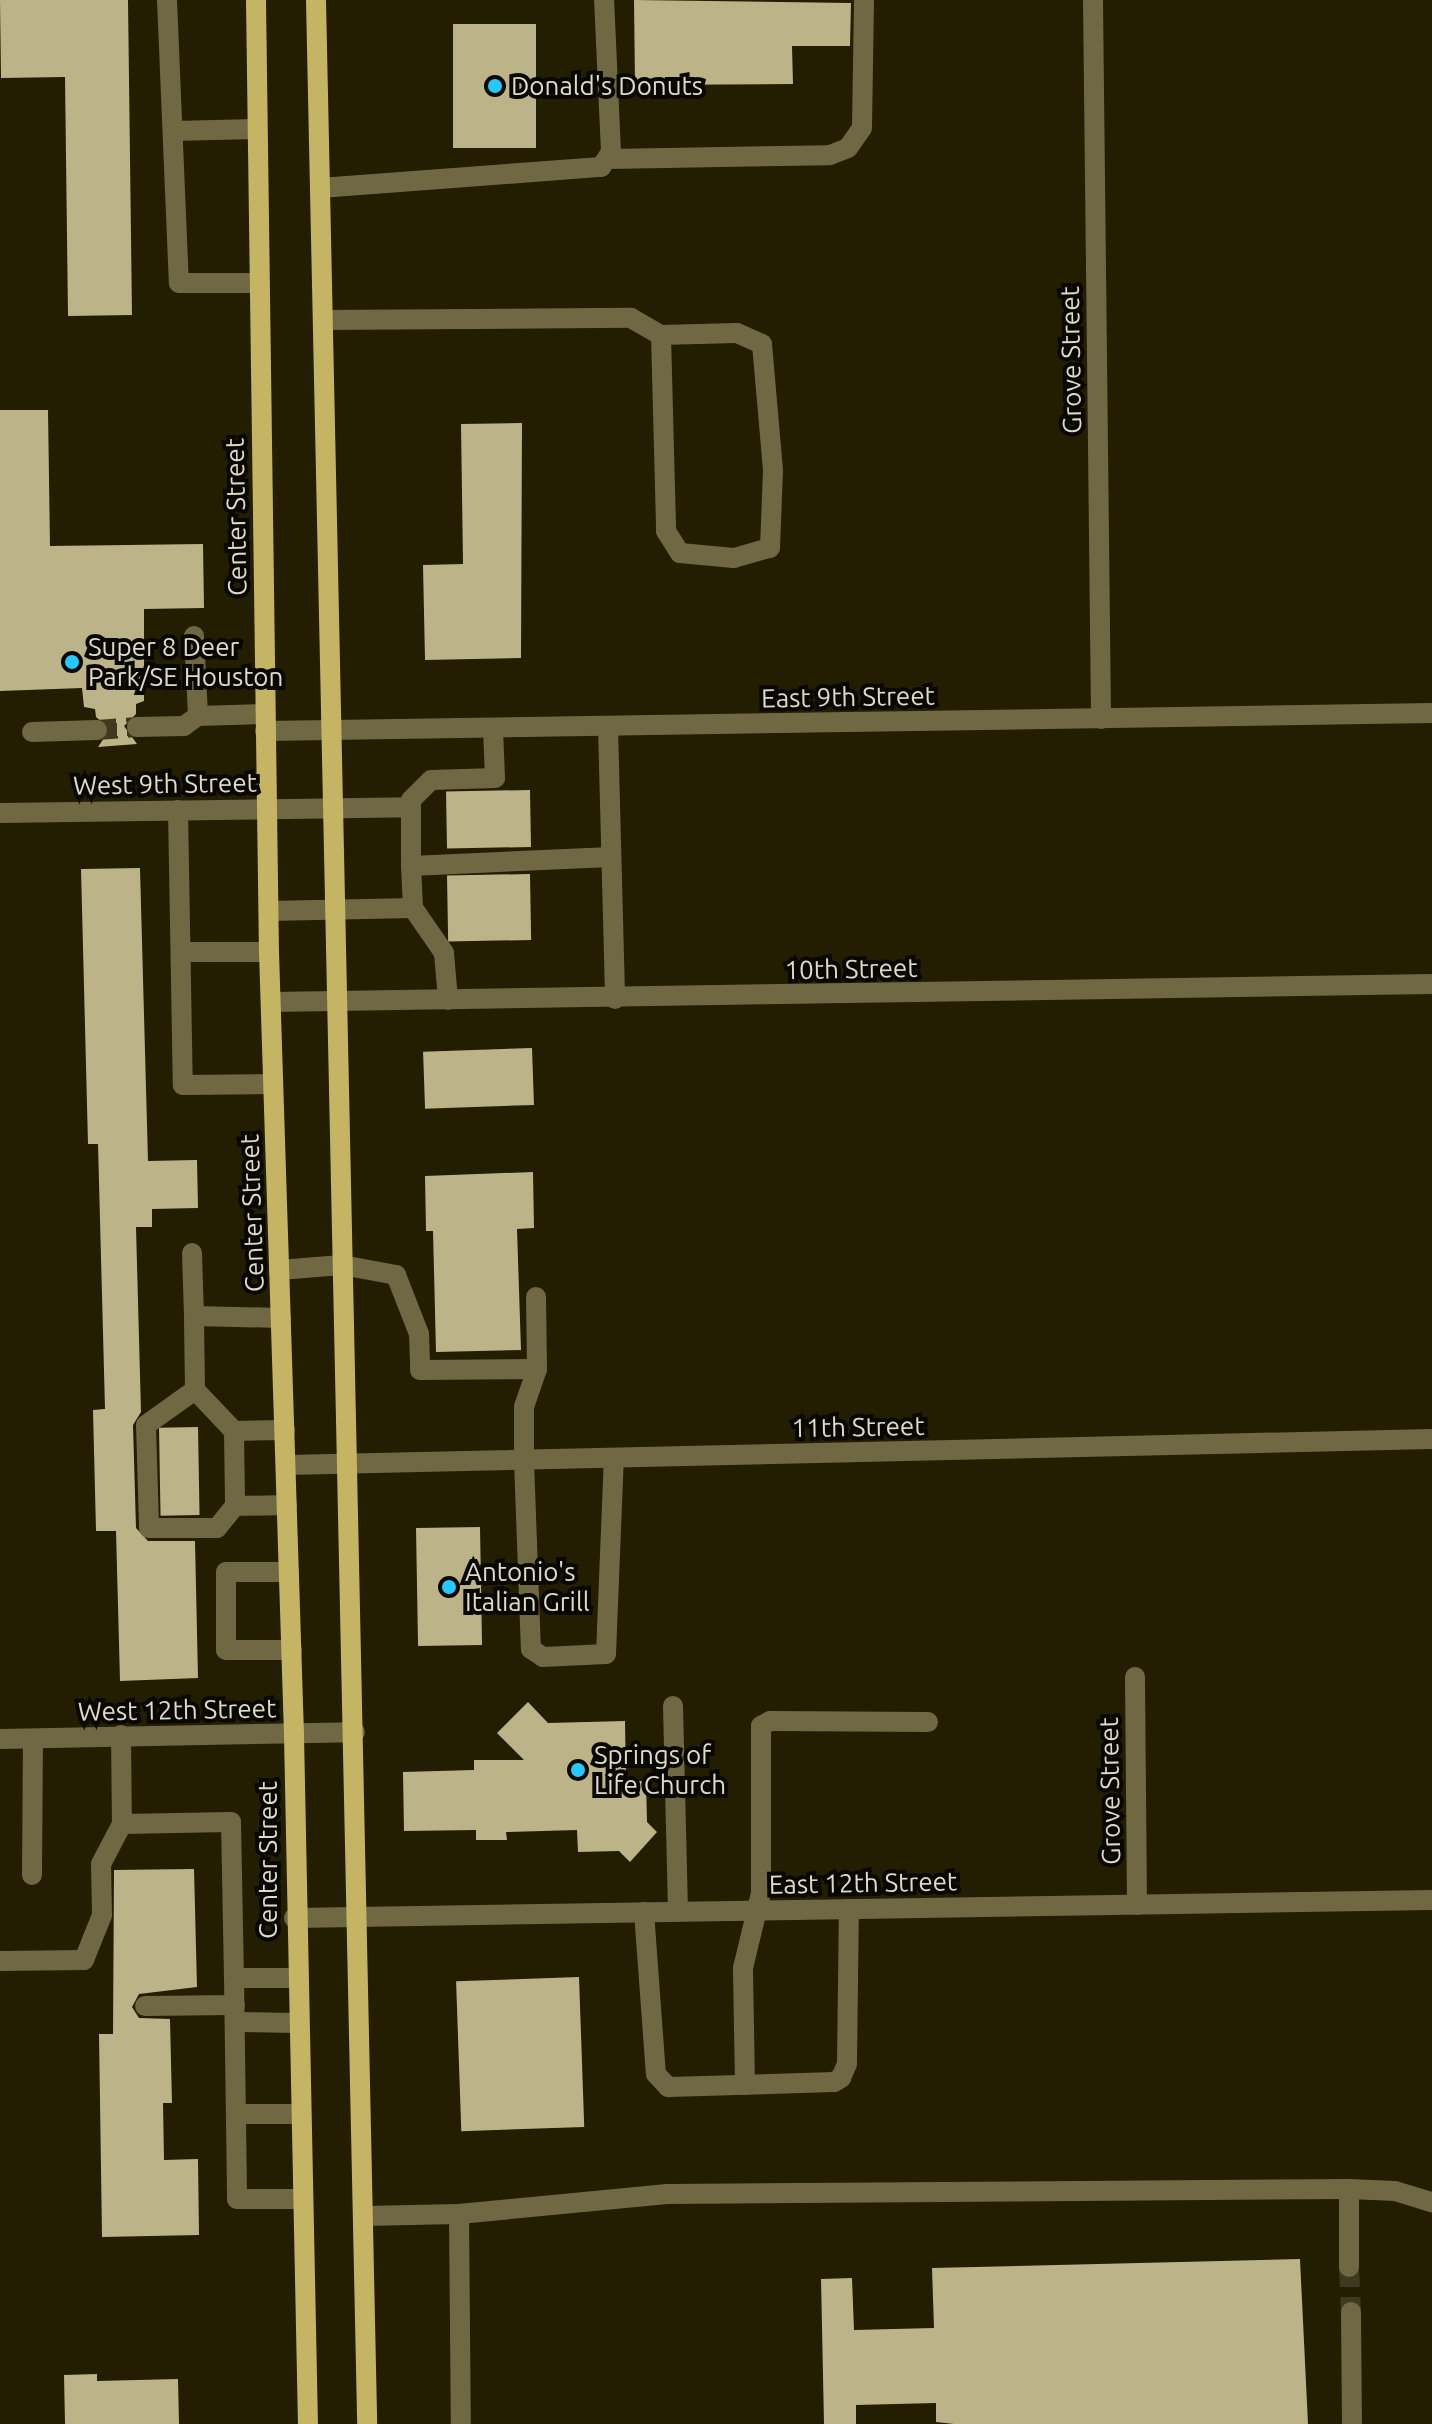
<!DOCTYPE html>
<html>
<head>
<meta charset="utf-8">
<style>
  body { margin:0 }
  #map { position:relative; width:1432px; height:2424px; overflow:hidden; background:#231d01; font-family:Ubuntu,sans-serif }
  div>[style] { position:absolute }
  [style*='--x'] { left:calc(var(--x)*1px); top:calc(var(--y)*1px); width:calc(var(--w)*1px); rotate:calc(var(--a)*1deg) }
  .building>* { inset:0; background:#bcb488; transform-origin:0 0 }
  .minor-tunnel>* { height:20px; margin-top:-10px; transform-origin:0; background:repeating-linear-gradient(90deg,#3f3a1f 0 20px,transparent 0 30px) }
  .minor>* { height:20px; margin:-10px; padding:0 10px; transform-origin:10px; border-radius:10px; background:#6f6843 }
  .major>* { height:20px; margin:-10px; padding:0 10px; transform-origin:10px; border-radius:10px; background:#c4b464 }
  .dots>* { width:22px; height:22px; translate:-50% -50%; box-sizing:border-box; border:4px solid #090701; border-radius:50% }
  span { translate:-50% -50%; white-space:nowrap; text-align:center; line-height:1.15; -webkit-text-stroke:8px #090701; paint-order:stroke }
  .poi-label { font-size:26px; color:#dedbc9 }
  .left { translate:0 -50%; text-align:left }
  .street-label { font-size:26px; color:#dedbc9 }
</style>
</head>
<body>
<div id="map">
  <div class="building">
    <i style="clip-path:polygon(0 0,128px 0,132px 315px,68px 316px,65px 77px,1px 78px)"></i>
    <i style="clip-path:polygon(634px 0,851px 3px,850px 46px,792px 46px,793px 84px,635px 85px)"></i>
    <i style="left:453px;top:24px;width:83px;height:124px"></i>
    <i style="clip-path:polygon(0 410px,48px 410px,50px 546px,203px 544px,204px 608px,144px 609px,144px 701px,136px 704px,136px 714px,124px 726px,137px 744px,98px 747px,110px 729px,96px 717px,95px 709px,84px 707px,82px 688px,0 691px)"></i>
    <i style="clip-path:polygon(522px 423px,521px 658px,425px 660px,423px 565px,463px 564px,461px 424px)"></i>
    <i style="left:530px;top:790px;width:57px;height:84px;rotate:89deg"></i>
    <i style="clip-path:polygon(140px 868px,148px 1161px,197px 1160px,198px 1208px,152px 1209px,152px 1227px,136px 1227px,141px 1412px,133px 1425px,136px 1528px,148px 1541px,195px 1541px,198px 1678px,120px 1681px,116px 1531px,96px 1531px,93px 1410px,105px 1409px,98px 1144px,88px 1144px,81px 869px)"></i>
    <i style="left:530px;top:874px;width:66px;height:83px;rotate:89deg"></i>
    <i style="left:532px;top:1048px;width:57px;height:109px;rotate:88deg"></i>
    <i style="clip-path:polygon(533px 1172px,534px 1228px,517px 1229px,521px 1350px,436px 1352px,433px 1231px,426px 1231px,425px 1176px)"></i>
    <i style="left:198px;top:1427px;width:88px;height:39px;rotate:89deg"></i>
    <i style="left:480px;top:1527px;width:118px;height:64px;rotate:89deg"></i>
    <i style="clip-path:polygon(528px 1702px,548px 1723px,625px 1721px,626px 1781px,646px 1781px,647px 1822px,657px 1832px,630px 1862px,619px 1851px,578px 1852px,577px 1830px,506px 1832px,507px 1840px,476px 1840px,476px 1830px,404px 1831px,403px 1772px,474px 1770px,474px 1760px,524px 1760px,497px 1733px)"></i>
    <i style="clip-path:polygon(194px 1869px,197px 1987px,139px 1994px,132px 2007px,139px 2018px,170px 2019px,172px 2103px,163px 2103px,164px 2160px,198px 2159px,199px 2235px,102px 2237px,99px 2034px,113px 2034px,114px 1870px)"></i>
    <i style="left:579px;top:1977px;width:150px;height:123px;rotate:88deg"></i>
    <i style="clip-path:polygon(1300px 2259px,1308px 2424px,954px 2424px,936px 2422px,936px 2403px,856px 2405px,856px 2424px,824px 2424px,821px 2279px,852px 2278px,854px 2330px,934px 2328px,932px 2268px)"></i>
    <i style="clip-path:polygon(97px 2374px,97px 2381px,178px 2379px,179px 2424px,65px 2424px,64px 2375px)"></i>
  </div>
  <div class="minor-tunnel">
    <i style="--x:97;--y:730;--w:40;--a:-4.3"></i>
    <i style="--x:1349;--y:2267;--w:45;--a:87.5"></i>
  </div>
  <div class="minor">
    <i style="--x:167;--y:0;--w:283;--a:87.6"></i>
    <i style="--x:179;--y:283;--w:80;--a:0"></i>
    <i style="--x:1093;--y:0;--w:719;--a:89.36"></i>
    <i style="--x:173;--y:131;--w:84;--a:-1.4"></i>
    <i style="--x:609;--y:159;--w:221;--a:-1"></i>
    <i style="--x:830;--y:155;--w:19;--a:-21"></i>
    <i style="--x:848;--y:148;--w:24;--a:-55"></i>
    <i style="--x:862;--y:128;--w:128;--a:-89.1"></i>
    <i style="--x:320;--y:188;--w:282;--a:-4.3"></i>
    <i style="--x:601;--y:167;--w:18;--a:-56"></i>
    <i style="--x:611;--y:152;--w:152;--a:-92.6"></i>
    <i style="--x:323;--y:320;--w:308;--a:-0.4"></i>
    <i style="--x:631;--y:318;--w:34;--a:30"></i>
    <i style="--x:661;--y:335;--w:196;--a:88.5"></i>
    <i style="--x:666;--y:531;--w:26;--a:58"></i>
    <i style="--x:680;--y:553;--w:54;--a:5.3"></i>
    <i style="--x:734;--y:558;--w:37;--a:-16"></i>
    <i style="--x:770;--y:548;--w:78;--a:-87.8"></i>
    <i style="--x:773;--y:470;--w:126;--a:-95"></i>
    <i style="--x:762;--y:344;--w:27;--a:-156"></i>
    <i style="--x:737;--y:333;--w:76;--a:178.5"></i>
    <i style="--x:194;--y:636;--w:80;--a:87.1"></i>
    <i style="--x:198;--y:716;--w:67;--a:-1.7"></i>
    <i style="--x:137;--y:727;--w:47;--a:-1.2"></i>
    <i style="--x:184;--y:726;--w:17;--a:-36"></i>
    <i style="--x:608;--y:727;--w:272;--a:88.5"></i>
    <i style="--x:265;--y:731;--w:1167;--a:-0.88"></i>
    <i style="--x:32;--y:732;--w:65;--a:-1.8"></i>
    <i style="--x:178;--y:810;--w:275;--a:89"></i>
    <i style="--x:183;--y:1085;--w:90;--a:-0.6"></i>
    <i style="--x:0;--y:813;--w:411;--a:-0.8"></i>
    <i style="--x:411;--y:866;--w:66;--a:-90"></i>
    <i style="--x:411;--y:800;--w:28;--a:-45"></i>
    <i style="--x:431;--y:780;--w:64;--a:-1.8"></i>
    <i style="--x:495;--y:778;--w:50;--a:-92.3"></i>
    <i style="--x:413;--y:908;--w:42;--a:-92.7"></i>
    <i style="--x:411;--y:866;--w:200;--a:-2.6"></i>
    <i style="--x:269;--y:911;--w:144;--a:-1.2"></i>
    <i style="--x:413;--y:908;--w:55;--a:55.4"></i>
    <i style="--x:444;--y:953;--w:47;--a:85.1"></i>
    <i style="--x:181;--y:952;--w:88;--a:0"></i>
    <i style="--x:271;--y:1002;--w:1161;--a:-0.89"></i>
    <i style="--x:192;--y:1253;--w:63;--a:88.2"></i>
    <i style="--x:279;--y:1270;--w:63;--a:-4.5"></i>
    <i style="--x:342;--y:1265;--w:55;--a:10.5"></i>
    <i style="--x:396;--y:1275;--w:63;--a:68.7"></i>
    <i style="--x:419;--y:1334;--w:36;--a:88"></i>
    <i style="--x:420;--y:1370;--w:117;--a:-0.5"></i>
    <i style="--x:536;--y:1297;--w:72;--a:89.2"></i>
    <i style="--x:537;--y:1369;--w:40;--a:108.9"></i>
    <i style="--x:524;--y:1407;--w:54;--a:90"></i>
    <i style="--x:524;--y:1461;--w:188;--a:87.9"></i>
    <i style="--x:531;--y:1649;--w:14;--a:34"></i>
    <i style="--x:543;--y:1657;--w:63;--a:-2.7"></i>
    <i style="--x:606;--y:1654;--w:195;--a:-87.7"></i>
    <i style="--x:195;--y:1390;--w:60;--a:144.5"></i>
    <i style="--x:146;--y:1425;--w:103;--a:88.3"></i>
    <i style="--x:149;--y:1528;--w:68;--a:0"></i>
    <i style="--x:217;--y:1528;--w:28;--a:-51"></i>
    <i style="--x:285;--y:1430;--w:51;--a:178.9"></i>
    <i style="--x:234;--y:1431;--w:75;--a:89.2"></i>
    <i style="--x:235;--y:1506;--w:52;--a:-1.1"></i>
    <i style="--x:234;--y:1431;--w:57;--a:-133.6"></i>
    <i style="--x:195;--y:1390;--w:74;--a:-90.8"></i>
    <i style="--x:194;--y:1316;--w:87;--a:1.3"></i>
    <i style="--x:286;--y:1465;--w:1146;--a:-1.3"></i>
    <i style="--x:289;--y:1572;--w:63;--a:180"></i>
    <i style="--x:226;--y:1572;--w:78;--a:90"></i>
    <i style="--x:226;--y:1650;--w:66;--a:0"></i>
    <i style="--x:1135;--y:1677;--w:228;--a:89.5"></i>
    <i style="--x:673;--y:1706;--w:206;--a:88.6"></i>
    <i style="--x:121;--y:1735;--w:89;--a:89.4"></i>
    <i style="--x:122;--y:1824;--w:109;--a:-1.1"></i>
    <i style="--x:231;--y:1822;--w:156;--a:88.9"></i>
    <i style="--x:234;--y:1978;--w:61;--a:0"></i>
    <i style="--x:0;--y:1739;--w:355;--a:-1.1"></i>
    <i style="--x:32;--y:1875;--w:136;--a:-89.6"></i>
    <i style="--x:644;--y:1912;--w:162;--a:85.8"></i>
    <i style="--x:656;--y:2074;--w:18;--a:47"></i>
    <i style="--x:668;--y:2087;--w:166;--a:-1.7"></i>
    <i style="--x:834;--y:2082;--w:8;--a:-30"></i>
    <i style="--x:841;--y:2078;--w:15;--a:-67"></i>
    <i style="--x:847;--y:2064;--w:155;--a:-89.3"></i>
    <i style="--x:294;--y:1918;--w:1138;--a:-0.91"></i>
    <i style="--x:0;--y:1961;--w:84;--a:-0.7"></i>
    <i style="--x:84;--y:1960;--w:48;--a:-68.2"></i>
    <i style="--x:102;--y:1915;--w:51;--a:-91.1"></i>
    <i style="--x:101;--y:1864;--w:45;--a:-62.3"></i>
    <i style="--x:234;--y:1978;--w:221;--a:89.2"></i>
    <i style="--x:237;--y:2199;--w:65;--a:0"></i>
    <i style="--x:145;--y:2006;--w:90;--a:-0.6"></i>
    <i style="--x:235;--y:2022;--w:62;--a:0.9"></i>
    <i style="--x:745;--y:2085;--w:117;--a:-91"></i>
    <i style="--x:743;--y:1968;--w:77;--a:-76.5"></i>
    <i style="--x:761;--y:1893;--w:167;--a:-90"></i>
    <i style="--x:761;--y:1726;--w:10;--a:-29"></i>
    <i style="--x:770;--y:1721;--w:158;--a:0.4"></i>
    <i style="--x:236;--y:2114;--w:63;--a:0"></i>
    <i style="--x:1349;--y:2189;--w:46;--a:2.5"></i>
    <i style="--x:1395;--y:2191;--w:39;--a:17"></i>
    <i style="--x:459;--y:2214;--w:209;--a:-5.5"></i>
    <i style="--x:667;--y:2194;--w:682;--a:-0.42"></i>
    <i style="--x:1349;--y:2189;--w:78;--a:90"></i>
    <i style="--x:364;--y:2216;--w:95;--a:-1.2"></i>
    <i style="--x:459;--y:2214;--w:210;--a:89.5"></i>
    <i style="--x:1351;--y:2312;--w:112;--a:89.5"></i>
  </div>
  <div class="major">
    <i style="--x:256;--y:0;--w:952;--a:89.22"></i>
    <i style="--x:269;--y:952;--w:783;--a:88.17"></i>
    <i style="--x:294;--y:1735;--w:689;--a:88.84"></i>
    <i style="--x:316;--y:0;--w:2425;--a:88.79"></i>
  </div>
  <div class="dots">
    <i style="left:495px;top:86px;background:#27c8ff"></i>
    <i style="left:72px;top:662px;background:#27c8ff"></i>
    <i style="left:449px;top:1587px;background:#27c8ff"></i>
    <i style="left:578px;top:1770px;background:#27c8ff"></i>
  </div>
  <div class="poi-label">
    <span class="left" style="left:511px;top:86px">Donald's Donuts</span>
    <span class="left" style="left:88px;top:662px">Super 8 Deer<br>Park/SE Houston</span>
    <span class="left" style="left:465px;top:1587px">Antonio's<br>Italian Grill</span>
    <span class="left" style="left:594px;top:1770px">Springs of<br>Life Church</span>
  </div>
  <div class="street-label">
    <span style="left:1071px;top:360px;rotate:-91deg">Grove Street</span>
    <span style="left:236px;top:517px;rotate:-91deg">Center Street</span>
    <span style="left:848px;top:697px;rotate:-1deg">East 9th Street</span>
    <span style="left:165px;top:784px;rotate:-1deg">West 9th Street</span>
    <span style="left:851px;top:969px;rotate:-1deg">10th Street</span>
    <span style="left:252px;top:1213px;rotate:-92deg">Center Street</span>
    <span style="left:858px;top:1427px;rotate:-1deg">11th Street</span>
    <span style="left:177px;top:1710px;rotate:-1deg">West 12th Street</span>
    <span style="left:1110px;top:1791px;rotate:-91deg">Grove Street</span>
    <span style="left:268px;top:1860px;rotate:-90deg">Center Street</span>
    <span style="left:863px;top:1883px;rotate:-1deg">East 12th Street</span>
  </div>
</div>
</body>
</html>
